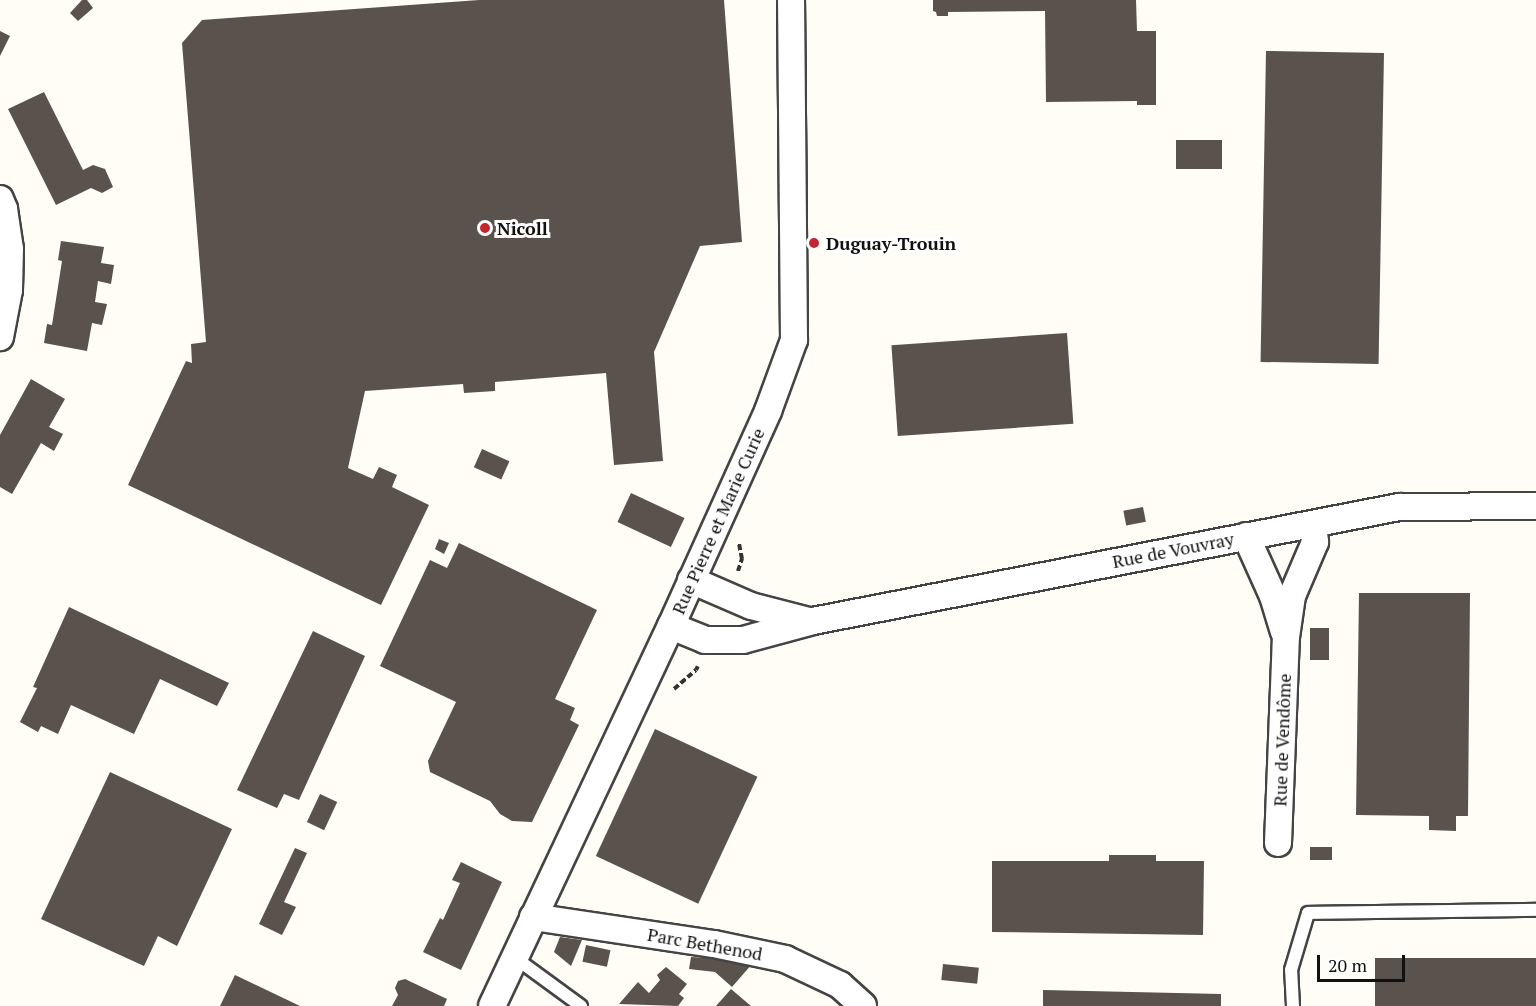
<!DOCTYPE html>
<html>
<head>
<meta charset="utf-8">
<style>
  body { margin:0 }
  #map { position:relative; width:1536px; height:1006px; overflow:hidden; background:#fffdf5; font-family:"PT Serif",serif }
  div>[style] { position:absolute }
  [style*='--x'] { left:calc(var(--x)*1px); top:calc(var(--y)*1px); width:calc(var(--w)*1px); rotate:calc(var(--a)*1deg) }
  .building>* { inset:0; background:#5a524d; transform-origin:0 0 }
  .path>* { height:4px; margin-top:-2px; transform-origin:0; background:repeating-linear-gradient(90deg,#333 0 6px,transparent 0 9px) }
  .roads { filter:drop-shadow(2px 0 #444) drop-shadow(-2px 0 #444) drop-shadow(0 2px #444) drop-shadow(0 -2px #444) }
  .service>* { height:12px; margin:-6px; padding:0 6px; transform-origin:6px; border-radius:6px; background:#fff }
  .minor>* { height:26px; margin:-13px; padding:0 13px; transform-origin:13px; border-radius:13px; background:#fff }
  .dots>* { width:16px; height:16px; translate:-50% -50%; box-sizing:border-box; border:3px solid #fff; border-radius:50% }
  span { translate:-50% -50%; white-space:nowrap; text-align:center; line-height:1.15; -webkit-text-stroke:6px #fff; paint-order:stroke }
  .poi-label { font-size:18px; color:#111; font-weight:700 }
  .left { translate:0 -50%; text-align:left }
  .street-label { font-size:18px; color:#111 }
  .scale { position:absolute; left:1317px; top:955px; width:88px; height:27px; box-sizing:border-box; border:3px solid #111; border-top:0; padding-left:8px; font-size:18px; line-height:21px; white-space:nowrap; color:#111; -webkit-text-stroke:4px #fff; paint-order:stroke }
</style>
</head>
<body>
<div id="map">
  <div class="building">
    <i style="clip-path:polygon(82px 0,87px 0,93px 8px,78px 21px,70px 13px)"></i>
    <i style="clip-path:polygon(479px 0,724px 0,742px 242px,700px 246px,654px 352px,663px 461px,614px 465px,606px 373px,495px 382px,495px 391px,464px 393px,463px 384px,365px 391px,348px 468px,373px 479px,379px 467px,397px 475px,392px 487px,429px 505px,381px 605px,128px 485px,186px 361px,192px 363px,191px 344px,206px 342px,182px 43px,202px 20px)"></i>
    <i style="clip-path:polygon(933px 0,1136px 0,1137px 31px,1156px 31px,1156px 105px,1137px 105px,1137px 101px,1046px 102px,1045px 11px,948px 12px,948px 16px,937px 16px,936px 12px,933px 11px)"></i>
    <i style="clip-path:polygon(0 31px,10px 36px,0 56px)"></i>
    <i style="left:1266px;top:51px;width:118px;height:311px;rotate:1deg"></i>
    <i style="clip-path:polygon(44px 92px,83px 170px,93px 165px,105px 169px,113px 187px,102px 193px,91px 188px,56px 205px,8px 109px)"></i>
    <i style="left:1176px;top:140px;width:46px;height:29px"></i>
    <i style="clip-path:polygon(61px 241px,104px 247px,101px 263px,114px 265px,111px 284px,98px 281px,95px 302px,107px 304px,102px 325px,92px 323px,87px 351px,44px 343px,47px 324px,52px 325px,62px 261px,58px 260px)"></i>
    <i style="left:1067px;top:333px;width:91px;height:176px;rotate:86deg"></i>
    <i style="clip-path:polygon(31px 379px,65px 399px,49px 427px,63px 434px,54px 451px,41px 443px,12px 494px,0 487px,0 435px)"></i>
    <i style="left:482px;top:449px;width:30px;height:20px;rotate:24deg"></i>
    <i style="left:631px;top:493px;width:59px;height:32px;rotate:25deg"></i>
    <i style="left:1143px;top:507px;width:15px;height:20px;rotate:79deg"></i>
    <i style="clip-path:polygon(439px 539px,449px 543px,444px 554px,435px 549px)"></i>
    <i style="clip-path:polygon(459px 543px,597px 610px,555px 699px,575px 708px,570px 720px,579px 725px,532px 822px,512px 821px,500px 814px,490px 801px,430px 772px,428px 761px,456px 702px,380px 666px,430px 560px,447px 568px)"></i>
    <i style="clip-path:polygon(1359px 593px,1470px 593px,1468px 816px,1456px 816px,1456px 831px,1429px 830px,1429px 816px,1356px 815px)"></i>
    <i style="clip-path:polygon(69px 607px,229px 683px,217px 706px,160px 679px,134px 734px,71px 705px,58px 734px,41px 726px,38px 732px,20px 722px,37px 688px,33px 687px)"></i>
    <i style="left:1310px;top:628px;width:19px;height:32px"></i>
    <i style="clip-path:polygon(313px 631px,365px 656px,299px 800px,284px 794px,277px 808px,237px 790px)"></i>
    <i style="left:655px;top:729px;width:113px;height:140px;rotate:25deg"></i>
    <i style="clip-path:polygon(110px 772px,232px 829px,177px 946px,158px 936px,144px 966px,41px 919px)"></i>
    <i style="left:320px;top:794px;width:19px;height:31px;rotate:25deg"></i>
    <i style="left:1310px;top:847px;width:22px;height:13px"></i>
    <i style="clip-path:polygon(295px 848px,307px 853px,284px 902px,296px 907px,282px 935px,259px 924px)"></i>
    <i style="clip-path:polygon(1109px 855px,1156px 855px,1156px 861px,1204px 861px,1203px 935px,992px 932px,992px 861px,1109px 861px)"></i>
    <i style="clip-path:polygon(461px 862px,502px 882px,461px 970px,423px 952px,440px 918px,443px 920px,460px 883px,452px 880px)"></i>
    <i style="clip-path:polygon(560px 937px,582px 940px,571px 966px,554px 952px)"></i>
    <i style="left:586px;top:945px;width:25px;height:17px;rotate:12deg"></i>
    <i style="clip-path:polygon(691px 957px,728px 959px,752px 964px,732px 987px,715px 972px,689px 969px)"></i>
    <i style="left:1375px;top:958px;width:161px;height:48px"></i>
    <i style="left:943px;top:964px;width:36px;height:16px;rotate:6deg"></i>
    <i style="clip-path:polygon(666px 967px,687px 984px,679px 994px,684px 998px,678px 1006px,619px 1004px,638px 982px,649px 993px,660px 980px,657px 975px)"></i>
    <i style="clip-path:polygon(235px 975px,300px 1006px,220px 1006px)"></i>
    <i style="clip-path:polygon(405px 979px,447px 999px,444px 1006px,392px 1006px,398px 995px,395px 988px,398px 981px)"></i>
    <i style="clip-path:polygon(731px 989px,751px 1006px,716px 1006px)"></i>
    <i style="clip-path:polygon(1043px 990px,1221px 994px,1221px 1006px,1043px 1006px)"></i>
  </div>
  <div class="path">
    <i style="--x:738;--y:571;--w:13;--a:-72"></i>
    <i style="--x:742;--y:559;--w:16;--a:-101"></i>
    <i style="--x:674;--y:689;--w:29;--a:-41"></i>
    <i style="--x:696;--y:670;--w:4;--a:-63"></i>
  </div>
  <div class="roads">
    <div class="service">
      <i style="--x:514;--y:957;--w:83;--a:36.2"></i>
      <i style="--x:1293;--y:1006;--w:36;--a:-93"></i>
      <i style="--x:1291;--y:970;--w:59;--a:-73.4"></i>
      <i style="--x:1308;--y:913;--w:228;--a:-0.8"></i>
    </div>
    <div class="minor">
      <i style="--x:0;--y:199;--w:11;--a:68"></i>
      <i style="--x:4;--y:209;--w:40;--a:81.5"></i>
      <i style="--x:10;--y:249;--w:41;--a:91.4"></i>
      <i style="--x:9;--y:290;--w:48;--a:100.8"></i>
      <i style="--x:1246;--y:536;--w:66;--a:65.8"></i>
      <i style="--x:1273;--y:596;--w:37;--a:73"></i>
      <i style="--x:691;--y:580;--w:65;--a:23.4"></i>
      <i style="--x:751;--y:606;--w:60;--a:14.5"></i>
      <i style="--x:671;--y:626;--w:37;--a:22"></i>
      <i style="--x:705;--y:640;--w:38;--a:0"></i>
      <i style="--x:743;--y:640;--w:73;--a:-15.2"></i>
      <i style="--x:813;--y:621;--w:597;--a:-11.01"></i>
      <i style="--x:1399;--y:507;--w:137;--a:-0.4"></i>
      <i style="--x:1278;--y:843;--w:206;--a:-87.8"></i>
      <i style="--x:1286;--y:637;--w:41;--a:-81.7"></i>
      <i style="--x:1292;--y:596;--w:59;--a:-66.9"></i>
      <i style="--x:1315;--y:542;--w:18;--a:-96"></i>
      <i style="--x:533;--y:917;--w:183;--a:8.5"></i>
      <i style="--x:714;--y:944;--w:73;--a:11.9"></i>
      <i style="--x:785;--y:959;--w:61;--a:25.3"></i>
      <i style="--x:840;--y:985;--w:31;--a:42"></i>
      <i style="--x:492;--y:1006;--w:420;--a:-64.8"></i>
      <i style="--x:671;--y:626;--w:236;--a:-65.7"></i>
      <i style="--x:768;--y:411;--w:76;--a:-69.9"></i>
      <i style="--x:794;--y:340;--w:340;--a:-90.5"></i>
    </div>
  </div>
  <div class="dots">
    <i style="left:485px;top:228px;background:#c4262e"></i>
    <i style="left:814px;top:243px;background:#c4262e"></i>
  </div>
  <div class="poi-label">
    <span class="left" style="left:497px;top:228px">Nicoll</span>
    <span class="left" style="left:826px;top:243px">Duguay-Trouin</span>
  </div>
  <div class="street-label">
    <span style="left:718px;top:521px;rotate:-66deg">Rue Pierre et Marie Curie</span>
    <span style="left:1173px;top:550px;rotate:-11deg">Rue de Vouvray</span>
    <span style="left:1282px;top:740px;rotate:-88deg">Rue de Vendôme</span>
    <span style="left:705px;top:944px;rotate:10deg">Parc Bethenod</span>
  </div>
  <div class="scale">20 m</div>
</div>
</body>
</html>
